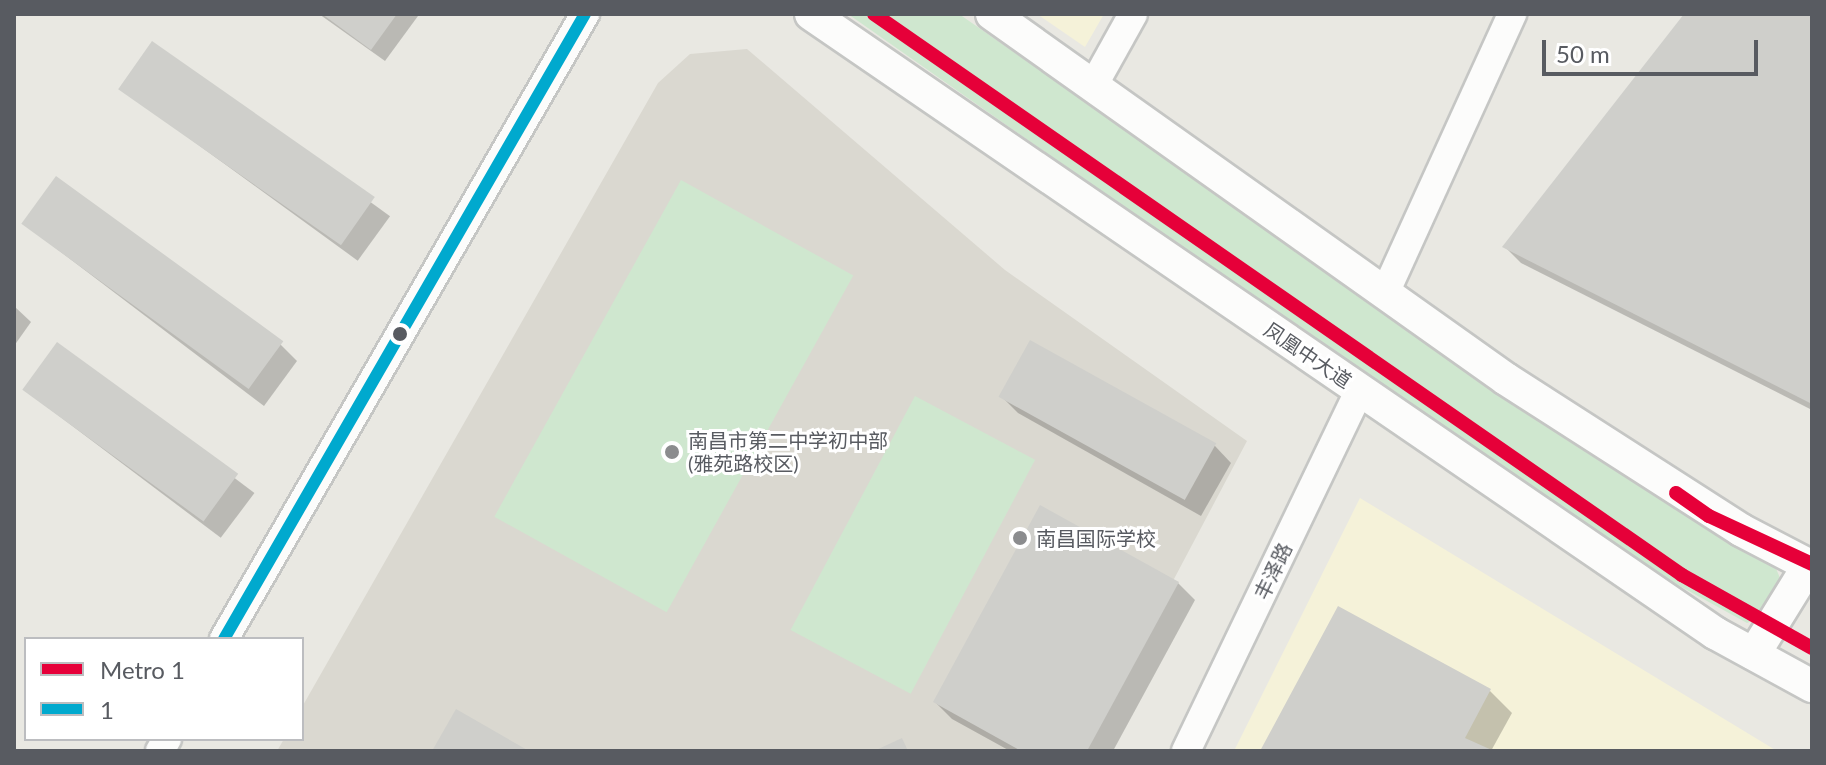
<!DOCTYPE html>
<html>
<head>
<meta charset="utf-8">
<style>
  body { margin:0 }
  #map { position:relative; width:1826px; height:765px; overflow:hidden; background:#e9e8e2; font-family:Lato,"Noto Sans SC",sans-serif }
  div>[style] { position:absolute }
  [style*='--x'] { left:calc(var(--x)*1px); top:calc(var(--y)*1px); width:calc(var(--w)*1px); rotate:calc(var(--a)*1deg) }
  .commercial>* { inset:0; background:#f5f2d9 }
  .education>* { inset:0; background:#dad8d0 }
  .green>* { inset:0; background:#cfe7cf; transform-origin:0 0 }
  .shadow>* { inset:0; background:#0003; transform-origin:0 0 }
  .building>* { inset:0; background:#cfcfcb; transform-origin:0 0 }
  .roads { filter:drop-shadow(2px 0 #c5c6c4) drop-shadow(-2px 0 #c5c6c4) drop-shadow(0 2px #c5c6c4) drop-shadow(0 -2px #c5c6c4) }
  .tertiary>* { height:28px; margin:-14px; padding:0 14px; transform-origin:14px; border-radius:14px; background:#fcfcfb }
  .secondary>* { height:32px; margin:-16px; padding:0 16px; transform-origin:16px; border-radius:16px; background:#fcfcfb }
  .bus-1>* { height:12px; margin:-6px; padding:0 6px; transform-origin:6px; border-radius:6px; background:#00a9ce }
  .metro-1>* { height:14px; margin:-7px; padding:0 7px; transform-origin:7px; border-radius:7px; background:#e60039 }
  .dots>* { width:22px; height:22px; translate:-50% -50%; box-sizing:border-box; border:4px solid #fff; border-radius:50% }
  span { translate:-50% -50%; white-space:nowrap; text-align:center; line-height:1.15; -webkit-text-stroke:6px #fff; paint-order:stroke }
  .street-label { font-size:20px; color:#585b61 }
  .poi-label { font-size:20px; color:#585b61 }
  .left { translate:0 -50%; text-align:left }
  .frame { position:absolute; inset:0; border:16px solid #585b61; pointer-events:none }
  .legend { position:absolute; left:24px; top:637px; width:280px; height:104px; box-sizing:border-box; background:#fff; border:2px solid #bcbdc0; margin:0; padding:10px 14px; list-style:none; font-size:24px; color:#585b61 }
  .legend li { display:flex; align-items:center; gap:16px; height:40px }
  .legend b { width:40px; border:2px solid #bcbdc0 }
  .scale { position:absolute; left:1542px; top:40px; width:216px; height:36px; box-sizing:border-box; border:4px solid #585b61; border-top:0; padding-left:10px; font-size:24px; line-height:28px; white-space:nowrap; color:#585b61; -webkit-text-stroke:6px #fff; paint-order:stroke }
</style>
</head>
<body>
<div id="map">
  <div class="commercial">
    <i style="clip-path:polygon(1037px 14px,1104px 14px,1085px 47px)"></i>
    <i style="clip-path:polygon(1360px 498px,1777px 751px,1234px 751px)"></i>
  </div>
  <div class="education">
    <i style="clip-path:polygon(747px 49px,1005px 270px,1247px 441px,1083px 751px,277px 751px,284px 739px,302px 739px,302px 707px,658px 83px,690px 54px)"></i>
  </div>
  <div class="green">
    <i style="clip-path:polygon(848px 14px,959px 14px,1572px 440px,1664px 501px,1772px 559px,1780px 578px,1757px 619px,1747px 623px,1607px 546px)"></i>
    <i style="left:681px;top:180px;width:197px;height:385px;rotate:29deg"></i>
    <i style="left:915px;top:396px;width:136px;height:265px;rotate:28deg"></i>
  </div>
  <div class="shadow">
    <i style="clip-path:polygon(319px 14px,416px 14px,418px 16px,385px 61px)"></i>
    <i style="clip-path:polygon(1687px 14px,1812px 14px,1812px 410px,1521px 263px,1504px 246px)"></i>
    <i style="left:153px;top:44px;width:293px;height:55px;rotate:36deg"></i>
    <i style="clip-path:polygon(24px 224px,280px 344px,297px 361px,264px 406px)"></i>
    <i style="clip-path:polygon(14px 306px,31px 322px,14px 346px)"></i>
    <i style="left:58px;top:345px;width:246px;height:56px;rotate:37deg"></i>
    <i style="clip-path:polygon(1001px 396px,1215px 446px,1231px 463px,1201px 516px,1018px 413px)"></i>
    <i style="clip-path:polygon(1178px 583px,1195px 600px,1113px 751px,1010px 751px,952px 719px,935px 702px)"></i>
    <i style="clip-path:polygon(1490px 691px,1512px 713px,1491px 751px,1262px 751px)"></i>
  </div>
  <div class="building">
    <i style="clip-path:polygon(322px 14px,397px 14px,371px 50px)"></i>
    <i style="clip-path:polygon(1684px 14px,1812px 14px,1812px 404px,1502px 247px)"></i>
    <i style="left:152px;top:41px;width:272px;height:59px;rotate:35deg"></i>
    <i style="left:56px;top:176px;width:281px;height:59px;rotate:36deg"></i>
    <i style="left:1030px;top:340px;width:213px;height:65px;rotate:29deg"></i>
    <i style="left:57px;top:342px;width:224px;height:59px;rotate:36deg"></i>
    <i style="clip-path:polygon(1040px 505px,1179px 582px,1087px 751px,1021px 751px,933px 702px)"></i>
    <i style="clip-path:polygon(1338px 606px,1491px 689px,1465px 738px,1494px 751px,1260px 751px)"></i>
    <i style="clip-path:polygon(456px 709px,529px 751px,432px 751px)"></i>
    <i style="clip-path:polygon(902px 738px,908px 751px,874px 751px)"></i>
  </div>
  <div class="roads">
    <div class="tertiary">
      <i style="--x:1093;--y:86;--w:82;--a:-60.9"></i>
      <i style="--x:1385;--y:293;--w:307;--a:-65.5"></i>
      <i style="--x:224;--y:639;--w:722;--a:-59.99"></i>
      <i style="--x:160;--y:751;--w:14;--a:-60"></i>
      <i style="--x:1186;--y:751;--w:401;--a:-64.3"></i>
    </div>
    <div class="secondary">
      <i style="--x:811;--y:14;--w:1096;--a:34.4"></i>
      <i style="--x:1715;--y:633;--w:111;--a:28.7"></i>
      <i style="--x:992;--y:14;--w:630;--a:35.38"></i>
      <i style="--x:1506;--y:379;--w:279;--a:32.7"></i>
      <i style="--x:1741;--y:530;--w:80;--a:27.5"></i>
      <i style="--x:1754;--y:654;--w:105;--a:-58.3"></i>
    </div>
  </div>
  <div class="bus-1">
    <i style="--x:224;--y:639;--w:722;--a:-59.99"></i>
  </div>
  <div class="metro-1">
    <i style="--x:874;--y:14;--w:984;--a:34.77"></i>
    <i style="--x:1682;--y:575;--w:149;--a:29.3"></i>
    <i style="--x:1676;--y:493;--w:40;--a:34.9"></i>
    <i style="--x:1709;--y:516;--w:114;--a:25"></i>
  </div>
  <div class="dots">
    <i style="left:400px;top:334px;background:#585b61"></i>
    <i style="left:672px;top:452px;background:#8b8c8e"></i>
    <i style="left:1020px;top:538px;background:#8b8c8e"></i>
  </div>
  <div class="street-label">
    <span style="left:1308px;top:355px;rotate:34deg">凤凰中大道</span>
    <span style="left:1273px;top:571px;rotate:-64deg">丰泽路</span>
  </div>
  <div class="poi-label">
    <span class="left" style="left:688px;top:452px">南昌市第二中学初中部<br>(雅苑路校区)</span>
    <span class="left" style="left:1036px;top:538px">南昌国际学校</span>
  </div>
  <div class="frame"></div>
  <ul class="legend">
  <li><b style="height:10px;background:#e60039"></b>Metro 1</li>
  <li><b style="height:10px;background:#00a9ce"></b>1</li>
  </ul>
  <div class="scale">50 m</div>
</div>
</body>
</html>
